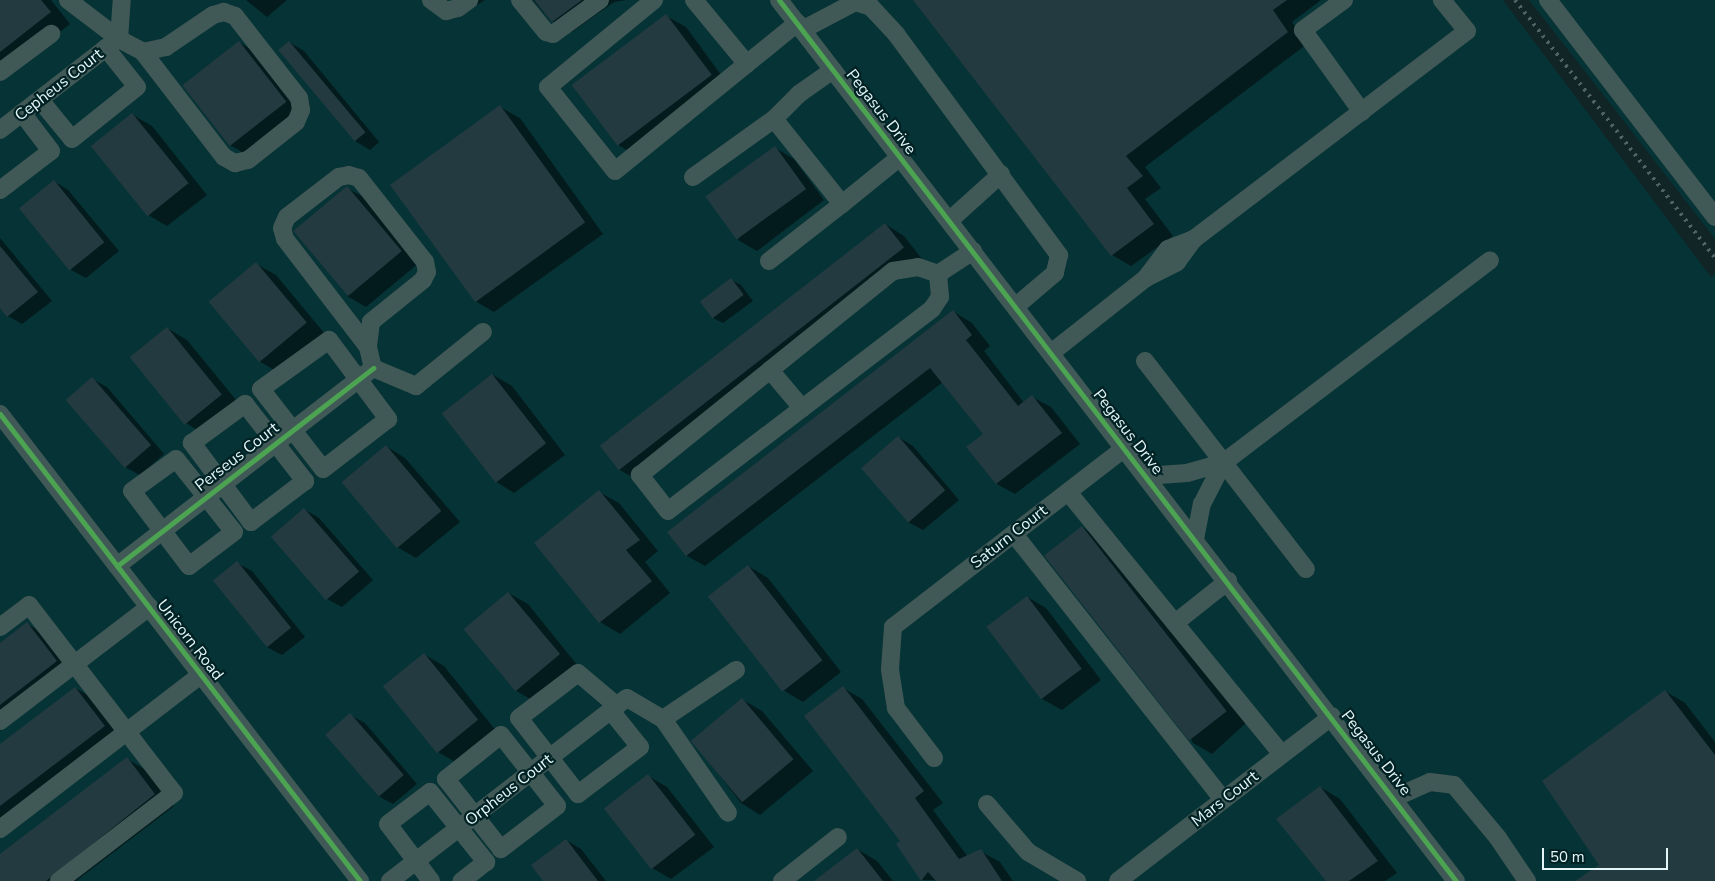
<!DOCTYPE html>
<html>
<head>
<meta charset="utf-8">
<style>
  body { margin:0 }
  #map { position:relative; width:1715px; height:881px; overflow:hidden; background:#112426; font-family:"Nunito Sans",sans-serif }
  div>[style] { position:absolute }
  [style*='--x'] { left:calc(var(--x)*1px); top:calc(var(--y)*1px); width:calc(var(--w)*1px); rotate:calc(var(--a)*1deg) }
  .built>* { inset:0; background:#063336 }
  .shadow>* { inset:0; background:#0007 }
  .building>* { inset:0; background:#233b40; transform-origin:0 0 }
  .minor>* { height:18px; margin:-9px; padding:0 9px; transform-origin:9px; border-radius:9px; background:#415956 }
  .rail>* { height:4px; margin-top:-2px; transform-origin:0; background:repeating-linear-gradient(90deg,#506261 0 2.5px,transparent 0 7.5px) }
  .cycleway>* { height:5px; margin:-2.5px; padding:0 2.5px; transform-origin:2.5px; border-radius:2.5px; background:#4ca352 }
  span { translate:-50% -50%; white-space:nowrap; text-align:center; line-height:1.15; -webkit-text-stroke:4.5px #002224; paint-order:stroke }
  .street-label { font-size:16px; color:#e4f6f8 }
  .scale { position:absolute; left:1542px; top:848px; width:126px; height:22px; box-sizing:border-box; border:2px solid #e4f6f8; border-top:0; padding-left:6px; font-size:15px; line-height:18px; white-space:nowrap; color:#e4f6f8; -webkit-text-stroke:4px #002224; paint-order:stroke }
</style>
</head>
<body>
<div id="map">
  <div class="built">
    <i style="clip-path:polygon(0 0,1503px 0,1711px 277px,1715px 274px,1715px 881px,0 881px)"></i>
    <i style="clip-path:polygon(1529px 0,1715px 0,1715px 239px,1612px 106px)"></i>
  </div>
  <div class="shadow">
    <i style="clip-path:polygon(0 0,51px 0,70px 24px,0 79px)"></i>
    <i style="clip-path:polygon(246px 0,287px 0,267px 17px)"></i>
    <i style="clip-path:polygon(452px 0,485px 0,469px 10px)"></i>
    <i style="clip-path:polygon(533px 0,626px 0,614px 2px,572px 32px,552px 21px)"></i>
    <i style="clip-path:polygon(915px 0,1321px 0,1292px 22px,1307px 44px,1145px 167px,1161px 188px,1145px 199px,1173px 236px,1131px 266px,1112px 255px)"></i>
    <i style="clip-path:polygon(666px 16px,686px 27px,730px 87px,637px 156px,618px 145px)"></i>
    <i style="clip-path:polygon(239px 42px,258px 54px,304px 114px,249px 156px,230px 145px)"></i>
    <i style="clip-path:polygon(289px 42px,304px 51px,379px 142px,370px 150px,355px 141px)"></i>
    <i style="clip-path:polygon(500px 107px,520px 118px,603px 234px,494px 312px,475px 301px)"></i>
    <i style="clip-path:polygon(133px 115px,152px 126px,207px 195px,167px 226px,148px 215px)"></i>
    <i style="clip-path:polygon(775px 148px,794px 159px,824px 200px,757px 251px,738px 240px)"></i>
    <i style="clip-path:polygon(54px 181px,68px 190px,119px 251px,86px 278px,71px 270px)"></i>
    <i style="clip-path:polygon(347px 188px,367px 199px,420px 262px,366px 307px,347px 296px)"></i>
    <i style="clip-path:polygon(885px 224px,904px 236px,922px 259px,638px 480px,618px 469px)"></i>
    <i style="clip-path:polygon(0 238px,52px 301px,22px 324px,8px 316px,0 306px)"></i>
    <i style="clip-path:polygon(256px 264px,276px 275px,325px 334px,279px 373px,259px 361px,210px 303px)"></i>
    <i style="clip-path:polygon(731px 280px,741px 285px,753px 301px,723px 323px,713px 318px)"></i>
    <i style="clip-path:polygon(954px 312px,972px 323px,990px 346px,984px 351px,1024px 403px,1032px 397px,1051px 407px,1080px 444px,1015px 494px,997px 484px,968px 447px,984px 434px,943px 382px,705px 566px,687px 556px,669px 532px)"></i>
    <i style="clip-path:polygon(167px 328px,187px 340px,241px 406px,205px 435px,186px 423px)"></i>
    <i style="clip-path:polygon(493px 375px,512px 386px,565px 455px,514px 493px,495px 481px,443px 413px)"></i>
    <i style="clip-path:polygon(92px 379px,107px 387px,164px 454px,140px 475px,125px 467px)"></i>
    <i style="clip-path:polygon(898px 437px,913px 446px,959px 500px,923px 530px,908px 522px)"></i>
    <i style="clip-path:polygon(386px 446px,405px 458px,460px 522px,416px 558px,397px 547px)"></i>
    <i style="clip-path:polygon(599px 492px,619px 503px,658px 551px,645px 562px,670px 593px,620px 634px,600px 622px,535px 543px)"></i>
    <i style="clip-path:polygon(304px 509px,319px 518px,373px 580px,342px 607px,327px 599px)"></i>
    <i style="clip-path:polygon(1082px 527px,1101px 539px,1246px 723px,1212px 754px,1193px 743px)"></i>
    <i style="clip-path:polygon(237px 563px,252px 571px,305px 637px,282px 655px,267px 647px)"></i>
    <i style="clip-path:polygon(748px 566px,768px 578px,841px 672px,803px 702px,783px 690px)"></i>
    <i style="clip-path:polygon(508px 593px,528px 604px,578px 666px,535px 702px,515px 690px,465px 629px)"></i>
    <i style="clip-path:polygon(1027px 597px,1046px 608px,1101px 680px,1062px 710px,1042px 699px,988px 626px)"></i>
    <i style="clip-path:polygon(27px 624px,47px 635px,76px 673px,0 731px,0 644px)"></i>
    <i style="clip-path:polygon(425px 655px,444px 666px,497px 732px,457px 763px,438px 752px)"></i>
    <i style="clip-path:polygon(75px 688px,95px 699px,124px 737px,0 832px,0 746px)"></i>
    <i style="clip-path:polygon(843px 688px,862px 699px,943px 803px,933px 810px,968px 857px,980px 851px,1000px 862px,1013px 881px,922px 880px,898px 844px,902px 841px)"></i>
    <i style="clip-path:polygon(1665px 691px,1685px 703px,1715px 742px,1715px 881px,1584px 881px,1601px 865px)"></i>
    <i style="clip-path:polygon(743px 700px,762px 711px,813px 771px,760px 815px,741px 803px,693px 741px)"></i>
    <i style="clip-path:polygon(350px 715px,365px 723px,417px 784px,393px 804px,378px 796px)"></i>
    <i style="clip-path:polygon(127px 759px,146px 770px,174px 806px,76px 881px,0 881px,0 856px)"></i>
    <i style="clip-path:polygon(648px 776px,667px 787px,714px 847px,671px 879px,652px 868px)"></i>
    <i style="clip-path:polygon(1320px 787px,1340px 799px,1397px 873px,1385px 881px,1327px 881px)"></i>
    <i style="clip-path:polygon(566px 840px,581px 849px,606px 881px,545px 881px)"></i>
    <i style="clip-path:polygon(857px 849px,877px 861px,893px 881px,816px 881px)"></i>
  </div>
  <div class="building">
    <i style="clip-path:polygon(0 0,41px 0,51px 12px,0 52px)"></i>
    <i style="clip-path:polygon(534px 0,582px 0,552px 22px)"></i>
    <i style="clip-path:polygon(913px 0,1287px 0,1273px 10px,1288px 32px,1126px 156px,1143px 176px,1127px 188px,1154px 224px,1111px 256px)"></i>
    <i style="left:666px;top:14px;width:76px;height:118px;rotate:53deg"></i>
    <i style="left:239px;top:41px;width:77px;height:72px;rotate:52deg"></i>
    <i style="left:289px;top:41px;width:119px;height:14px;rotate:50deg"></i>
    <i style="left:500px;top:105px;width:145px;height:136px;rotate:54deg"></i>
    <i style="left:132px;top:113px;width:90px;height:53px;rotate:51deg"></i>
    <i style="left:775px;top:146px;width:53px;height:86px;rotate:54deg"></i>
    <i style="left:54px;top:180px;width:80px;height:45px;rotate:51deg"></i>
    <i style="left:347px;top:186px;width:85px;height:70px;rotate:50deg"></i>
    <i style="left:885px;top:223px;width:31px;height:362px;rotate:52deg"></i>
    <i style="clip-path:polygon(0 246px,38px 292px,7px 317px,0 308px)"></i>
    <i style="left:256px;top:262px;width:79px;height:62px;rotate:50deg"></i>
    <i style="left:731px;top:278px;width:21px;height:39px;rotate:53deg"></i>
    <i style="clip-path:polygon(953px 310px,972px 335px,966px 340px,1018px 406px,1032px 395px,1062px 433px,996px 484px,966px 447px,983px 434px,930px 368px,686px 556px,667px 532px)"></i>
    <i style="left:167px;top:327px;width:87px;height:48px;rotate:51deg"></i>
    <i style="left:492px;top:374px;width:88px;height:64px;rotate:52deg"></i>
    <i style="left:92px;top:377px;width:90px;height:35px;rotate:49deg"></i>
    <i style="left:898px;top:436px;width:72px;height:49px;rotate:49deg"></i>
    <i style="left:386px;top:445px;width:86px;height:58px;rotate:50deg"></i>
    <i style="clip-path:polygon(599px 490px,640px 540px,626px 550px,652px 581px,599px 623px,534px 543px)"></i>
    <i style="left:304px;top:508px;width:84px;height:44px;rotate:49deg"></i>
    <i style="left:1082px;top:526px;width:235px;height:48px;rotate:52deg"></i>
    <i style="left:237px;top:561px;width:86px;height:31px;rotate:51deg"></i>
    <i style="left:748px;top:565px;width:121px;height:51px;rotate:52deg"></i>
    <i style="left:508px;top:592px;width:81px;height:58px;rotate:50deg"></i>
    <i style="left:1027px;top:596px;width:91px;height:51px;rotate:53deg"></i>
    <i style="clip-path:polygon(27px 622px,57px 661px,0 705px,0 643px)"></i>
    <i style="left:424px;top:653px;width:86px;height:53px;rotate:51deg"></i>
    <i style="clip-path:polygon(843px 686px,924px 791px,915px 798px,959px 859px,981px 849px,1002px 881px,936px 881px,928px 872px,921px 881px,896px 844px,900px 841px,804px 716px)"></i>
    <i style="clip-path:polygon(75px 687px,105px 726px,0 806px,0 744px)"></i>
    <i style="clip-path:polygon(1665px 690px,1715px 755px,1715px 881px,1575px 881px,1599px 865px,1542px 781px)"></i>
    <i style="left:742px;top:698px;width:80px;height:67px;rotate:50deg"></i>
    <i style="left:350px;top:713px;width:82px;height:33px;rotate:49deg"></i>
    <i style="clip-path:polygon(127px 757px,155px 794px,46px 881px,0 881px,0 854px)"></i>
    <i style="left:648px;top:774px;width:77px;height:56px;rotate:52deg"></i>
    <i style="clip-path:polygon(1320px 786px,1378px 861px,1349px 881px,1326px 881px,1276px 819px)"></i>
    <i style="clip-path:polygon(566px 839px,598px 881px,543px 881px,531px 865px)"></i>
    <i style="clip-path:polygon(857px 848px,883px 881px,814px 881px)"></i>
  </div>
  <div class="minor">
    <i style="--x:68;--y:0;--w:64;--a:37.4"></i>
    <i style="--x:119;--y:39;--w:27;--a:28"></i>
    <i style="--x:143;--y:52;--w:133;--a:52.4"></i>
    <i style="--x:224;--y:157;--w:13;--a:29"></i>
    <i style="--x:235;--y:163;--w:13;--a:-13"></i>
    <i style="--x:248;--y:160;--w:61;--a:-38.4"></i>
    <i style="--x:296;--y:122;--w:13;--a:-67"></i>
    <i style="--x:301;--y:110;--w:12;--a:-99"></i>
    <i style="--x:299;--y:98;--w:104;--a:-128"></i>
    <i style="--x:235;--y:16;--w:12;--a:-160"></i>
    <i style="--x:224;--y:12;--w:11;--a:165"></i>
    <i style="--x:213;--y:15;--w:57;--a:145.8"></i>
    <i style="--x:166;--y:47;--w:24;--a:168"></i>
    <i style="--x:431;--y:0;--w:19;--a:36"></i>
    <i style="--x:446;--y:11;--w:12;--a:-14"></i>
    <i style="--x:458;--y:8;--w:14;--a:-36"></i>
    <i style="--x:520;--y:0;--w:41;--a:50.9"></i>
    <i style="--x:546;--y:32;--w:7;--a:16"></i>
    <i style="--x:553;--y:34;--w:58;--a:-35.9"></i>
    <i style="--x:654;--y:0;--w:137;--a:140.6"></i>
    <i style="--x:548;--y:87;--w:107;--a:51.4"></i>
    <i style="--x:615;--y:171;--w:235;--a:-39.1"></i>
    <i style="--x:694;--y:0;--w:83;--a:50.4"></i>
    <i style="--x:779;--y:0;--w:1111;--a:52.46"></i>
    <i style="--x:1344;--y:0;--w:51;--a:143.8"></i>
    <i style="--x:1303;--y:30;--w:101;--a:54.3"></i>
    <i style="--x:1548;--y:0;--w:274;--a:52.4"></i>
    <i style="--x:802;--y:30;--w:60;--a:-27.8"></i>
    <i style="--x:855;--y:2;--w:17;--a:17"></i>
    <i style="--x:871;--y:7;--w:37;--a:47"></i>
    <i style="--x:896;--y:34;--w:275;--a:53.6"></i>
    <i style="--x:1059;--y:255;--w:18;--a:103"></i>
    <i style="--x:1055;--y:273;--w:52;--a:139.6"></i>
    <i style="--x:119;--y:39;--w:39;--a:-86"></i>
    <i style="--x:833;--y:70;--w:42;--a:144.8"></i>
    <i style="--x:799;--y:94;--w:35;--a:135"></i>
    <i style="--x:774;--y:119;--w:109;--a:51.3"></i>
    <i style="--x:842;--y:204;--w:75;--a:-39"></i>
    <i style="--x:0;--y:72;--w:64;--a:-36.7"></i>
    <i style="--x:40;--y:100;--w:50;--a:50.6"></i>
    <i style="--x:72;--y:139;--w:83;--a:-38.7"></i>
    <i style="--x:137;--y:87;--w:50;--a:-128.5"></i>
    <i style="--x:0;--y:130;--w:144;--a:-37.7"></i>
    <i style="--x:693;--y:177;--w:100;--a:-35.6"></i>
    <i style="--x:0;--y:190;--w:64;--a:-37.4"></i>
    <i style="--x:51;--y:151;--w:48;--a:-127.3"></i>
    <i style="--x:949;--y:221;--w:70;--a:-42.1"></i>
    <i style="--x:769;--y:261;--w:93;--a:-38"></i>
    <i style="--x:938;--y:274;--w:23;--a:85"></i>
    <i style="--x:940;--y:297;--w:14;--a:124"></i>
    <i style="--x:932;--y:309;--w:332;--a:142.6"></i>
    <i style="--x:668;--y:511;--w:46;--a:-127.9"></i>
    <i style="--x:640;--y:475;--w:325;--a:-38.9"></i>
    <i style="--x:893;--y:271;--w:25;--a:-9"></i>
    <i style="--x:918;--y:267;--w:21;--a:19"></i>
    <i style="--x:938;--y:274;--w:42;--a:-33.3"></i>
    <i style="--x:1146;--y:278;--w:36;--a:-53"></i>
    <i style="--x:1168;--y:249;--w:28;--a:-21"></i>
    <i style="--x:1194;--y:239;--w:343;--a:-37.3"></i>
    <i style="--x:1467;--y:31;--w:40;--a:-129"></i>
    <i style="--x:329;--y:340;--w:99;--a:53.2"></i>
    <i style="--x:388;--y:419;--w:82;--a:142.4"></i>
    <i style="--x:323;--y:469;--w:101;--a:-127.8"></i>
    <i style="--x:261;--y:389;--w:84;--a:-35.8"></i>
    <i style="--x:368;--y:347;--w:136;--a:-127.5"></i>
    <i style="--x:285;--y:239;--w:11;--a:-105"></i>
    <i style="--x:282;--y:228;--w:12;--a:-66"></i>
    <i style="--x:287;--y:217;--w:66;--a:-37.6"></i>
    <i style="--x:339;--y:177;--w:10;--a:-11"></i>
    <i style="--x:349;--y:175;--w:10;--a:17"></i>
    <i style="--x:359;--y:178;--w:107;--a:51.8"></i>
    <i style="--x:425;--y:262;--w:10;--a:79"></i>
    <i style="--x:427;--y:272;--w:9;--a:117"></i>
    <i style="--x:423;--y:280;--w:67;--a:141.1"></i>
    <i style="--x:371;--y:322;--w:25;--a:97"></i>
    <i style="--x:368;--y:347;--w:22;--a:77"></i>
    <i style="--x:1051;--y:353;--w:121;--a:-38.3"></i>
    <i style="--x:1146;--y:278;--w:35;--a:-27"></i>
    <i style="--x:1177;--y:262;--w:29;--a:-54"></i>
    <i style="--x:1145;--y:361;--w:263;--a:52.3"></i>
    <i style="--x:373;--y:368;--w:47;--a:22.7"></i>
    <i style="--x:416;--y:386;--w:86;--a:-38.9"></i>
    <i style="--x:770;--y:370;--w:50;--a:49.9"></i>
    <i style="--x:245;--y:404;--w:98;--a:52.1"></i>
    <i style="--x:305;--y:481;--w:68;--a:142.8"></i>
    <i style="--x:251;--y:522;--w:99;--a:-126.8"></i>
    <i style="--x:192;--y:443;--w:66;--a:-36.3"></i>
    <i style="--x:0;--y:414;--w:590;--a:52.37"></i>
    <i style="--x:176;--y:459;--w:93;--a:51.5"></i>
    <i style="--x:234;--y:532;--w:56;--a:142.9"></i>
    <i style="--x:189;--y:566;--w:94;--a:-127.2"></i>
    <i style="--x:132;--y:491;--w:54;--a:-36"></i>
    <i style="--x:1146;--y:476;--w:41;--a:-4.2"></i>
    <i style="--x:1187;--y:473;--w:37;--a:-16"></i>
    <i style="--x:1223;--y:463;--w:335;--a:-37.2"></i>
    <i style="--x:1068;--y:492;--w:338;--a:50.8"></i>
    <i style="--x:1014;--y:534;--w:338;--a:51.8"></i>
    <i style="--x:1195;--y:539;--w:36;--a:-79"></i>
    <i style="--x:1202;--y:504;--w:46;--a:-62.9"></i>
    <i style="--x:117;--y:566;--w:317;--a:-37.7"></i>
    <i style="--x:1175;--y:623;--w:68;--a:-38.4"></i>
    <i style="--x:0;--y:627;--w:36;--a:-37"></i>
    <i style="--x:29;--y:605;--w:237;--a:52.4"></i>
    <i style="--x:174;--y:793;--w:145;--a:142.6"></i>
    <i style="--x:611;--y:711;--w:46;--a:51.1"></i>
    <i style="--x:640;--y:747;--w:78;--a:142.8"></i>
    <i style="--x:578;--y:794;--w:96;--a:-127.8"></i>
    <i style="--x:519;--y:718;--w:74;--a:-37.3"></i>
    <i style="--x:578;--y:673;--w:51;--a:40.2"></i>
    <i style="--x:663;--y:719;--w:88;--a:-33.9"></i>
    <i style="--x:0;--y:721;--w:188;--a:-37.4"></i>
    <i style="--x:501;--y:735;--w:90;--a:51.7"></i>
    <i style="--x:557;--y:806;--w:71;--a:142.5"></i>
    <i style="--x:501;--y:849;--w:89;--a:-128.2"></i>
    <i style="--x:446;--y:779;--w:70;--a:-38.7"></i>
    <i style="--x:934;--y:758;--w:63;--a:-127.2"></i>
    <i style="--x:896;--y:708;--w:39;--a:-99"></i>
    <i style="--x:890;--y:669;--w:42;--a:-85.9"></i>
    <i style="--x:893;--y:627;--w:293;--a:-37.7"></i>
    <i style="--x:1394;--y:798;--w:39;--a:-24"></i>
    <i style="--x:1430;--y:782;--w:24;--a:7"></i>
    <i style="--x:1454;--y:785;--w:69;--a:50.3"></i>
    <i style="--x:1498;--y:838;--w:52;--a:56"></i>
    <i style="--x:987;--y:804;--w:63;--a:49.5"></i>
    <i style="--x:1028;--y:852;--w:57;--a:30.6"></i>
    <i style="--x:0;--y:829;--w:253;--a:-37.5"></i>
    <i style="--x:390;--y:881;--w:299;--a:-37.7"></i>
    <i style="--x:627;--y:698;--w:42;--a:30.3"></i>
    <i style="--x:663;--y:719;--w:114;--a:55.3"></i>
    <i style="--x:431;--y:881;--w:71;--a:-127"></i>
    <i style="--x:388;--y:824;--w:53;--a:-37.3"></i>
    <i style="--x:430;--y:792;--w:90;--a:51.3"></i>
    <i style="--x:486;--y:862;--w:31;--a:142"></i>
    <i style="--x:782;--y:881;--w:71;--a:-38.2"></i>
    <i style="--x:1118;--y:881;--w:270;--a:-37.6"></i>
  </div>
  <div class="rail">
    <i style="--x:1515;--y:0;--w:326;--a:52.2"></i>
  </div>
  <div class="cycleway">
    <i style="--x:779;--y:0;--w:1111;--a:52.46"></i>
    <i style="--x:0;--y:414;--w:590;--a:52.37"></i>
    <i style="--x:117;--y:566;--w:324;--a:-37.7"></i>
  </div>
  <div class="street-label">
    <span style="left:59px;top:85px;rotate:-38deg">Cepheus Court</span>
    <span style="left:881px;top:112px;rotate:52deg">Pegasus Drive</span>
    <span style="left:1128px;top:432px;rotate:52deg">Pegasus Drive</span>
    <span style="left:237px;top:457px;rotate:-38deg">Perseus Court</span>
    <span style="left:1009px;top:537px;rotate:-38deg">Saturn Court</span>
    <span style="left:190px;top:640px;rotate:52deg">Unicorn Road</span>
    <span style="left:1376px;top:753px;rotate:52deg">Pegasus Drive</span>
    <span style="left:509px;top:790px;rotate:-38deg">Orpheus Court</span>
    <span style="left:1225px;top:799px;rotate:-38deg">Mars Court</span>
  </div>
  <div class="scale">50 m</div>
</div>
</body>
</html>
